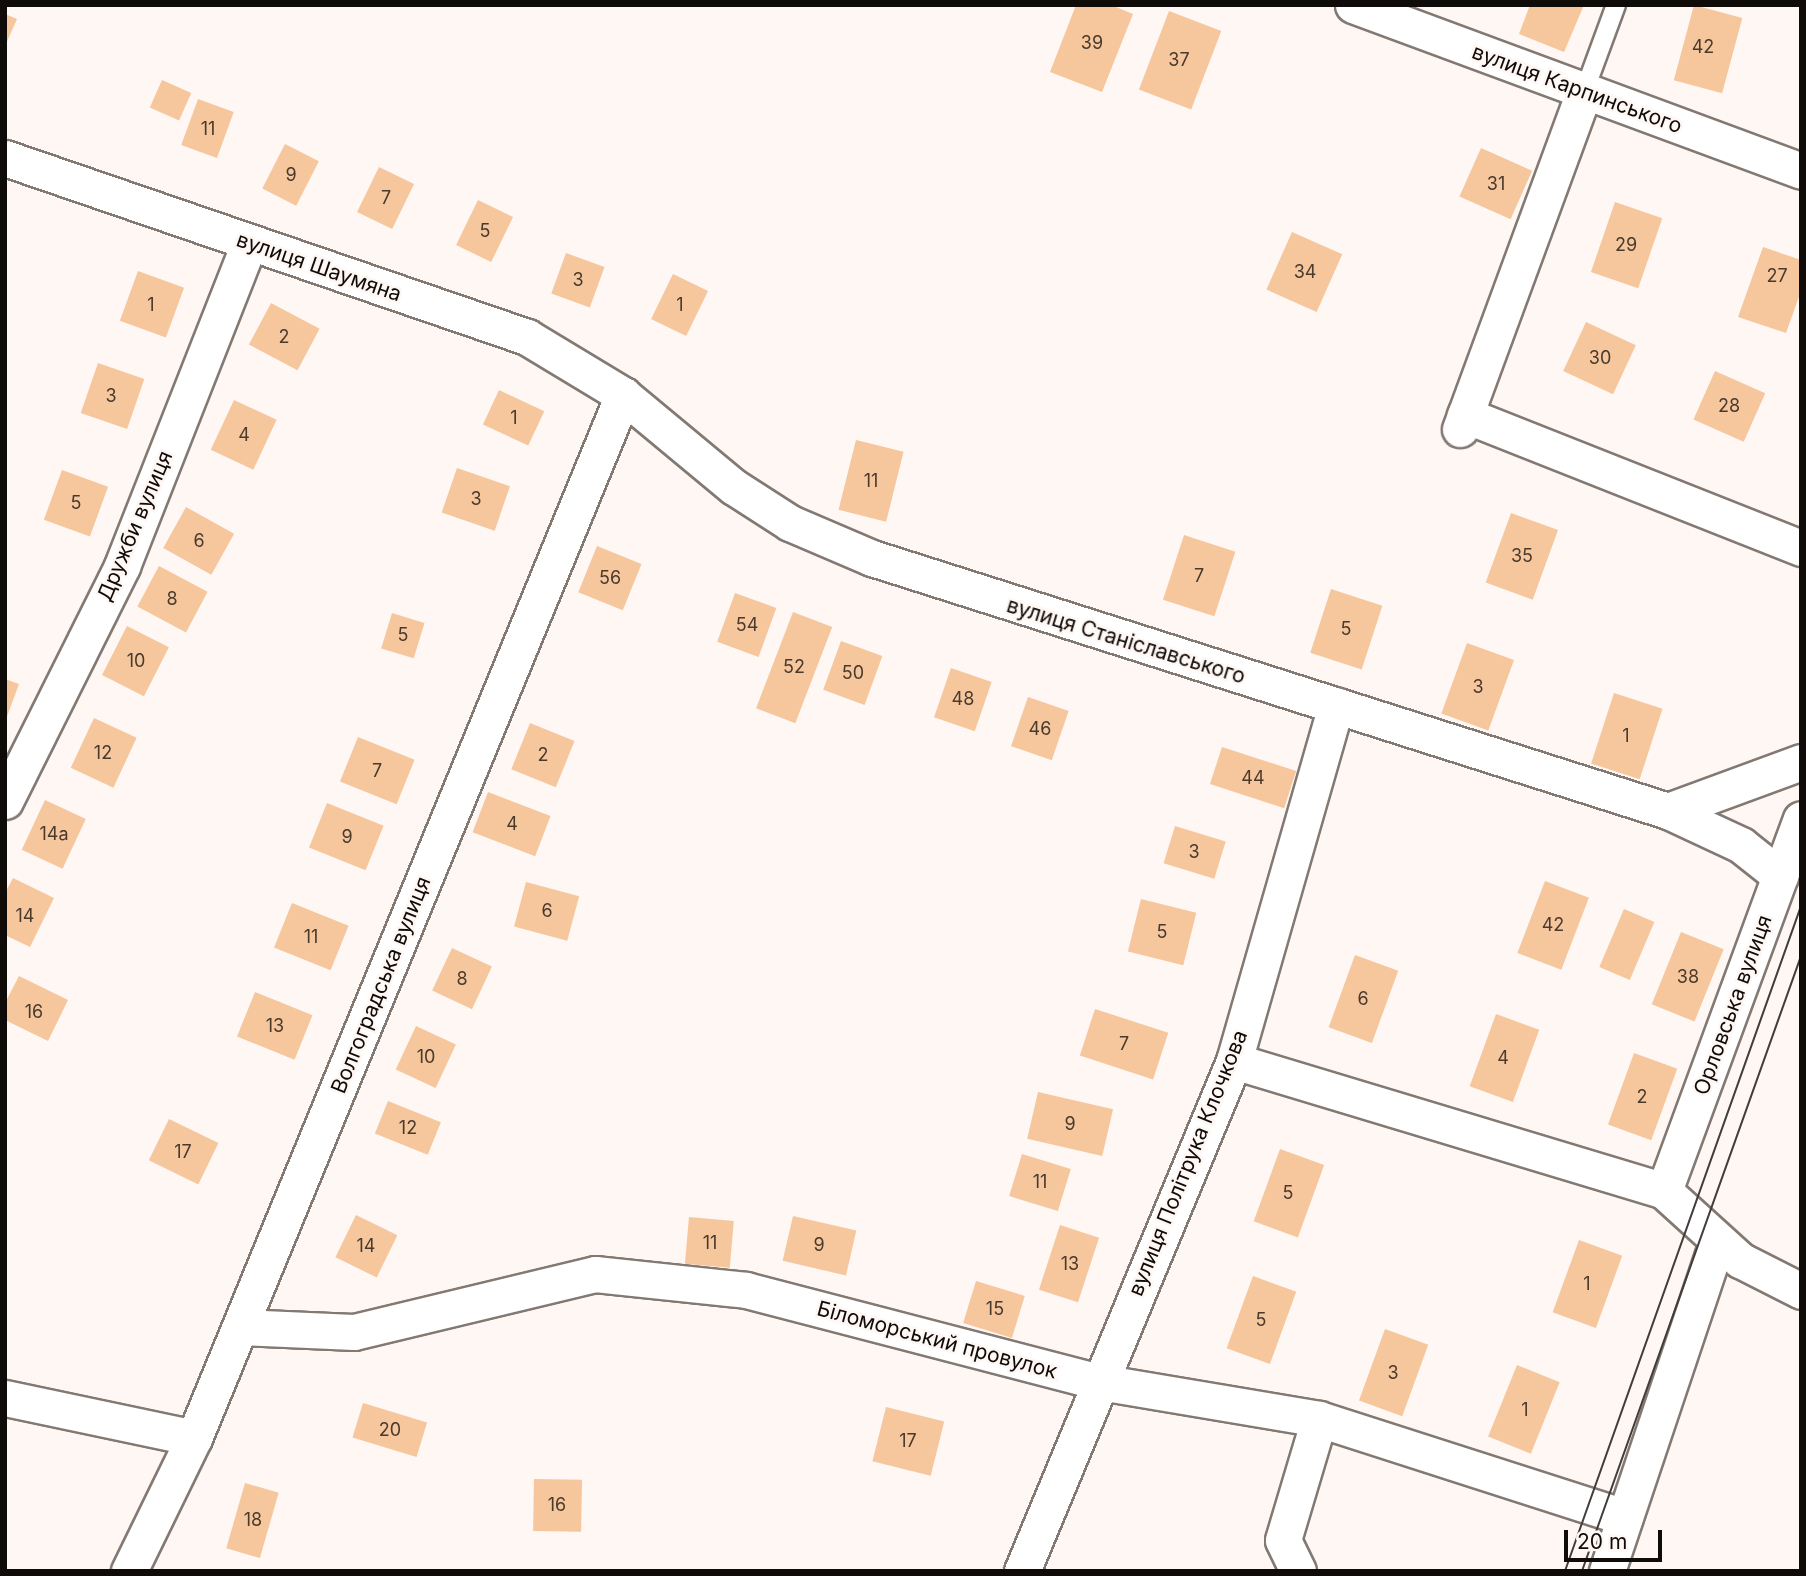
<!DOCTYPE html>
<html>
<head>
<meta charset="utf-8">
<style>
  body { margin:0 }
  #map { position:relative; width:1806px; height:1576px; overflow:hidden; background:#fef7f3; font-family:Inter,sans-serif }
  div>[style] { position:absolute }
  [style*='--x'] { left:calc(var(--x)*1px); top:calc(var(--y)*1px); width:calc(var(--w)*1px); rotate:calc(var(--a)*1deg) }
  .building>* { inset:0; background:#f6c69d; transform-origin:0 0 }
  .roads { filter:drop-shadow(2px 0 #837973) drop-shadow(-2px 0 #837973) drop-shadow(0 2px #837973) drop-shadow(0 -2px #837973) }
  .lane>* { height:18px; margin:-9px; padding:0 9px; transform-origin:9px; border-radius:9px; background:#fff }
  .street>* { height:35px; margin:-17.5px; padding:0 17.5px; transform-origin:17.5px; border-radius:17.5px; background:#fff }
  .tram>* { height:2px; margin:-1px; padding:0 1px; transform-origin:1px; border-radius:1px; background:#423d3b }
  span { translate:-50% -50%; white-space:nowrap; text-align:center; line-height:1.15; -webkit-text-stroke:5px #fef7f3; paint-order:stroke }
  .number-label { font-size:18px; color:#493a2e }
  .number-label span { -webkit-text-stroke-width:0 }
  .street-label { font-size:21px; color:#0f0b09 }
  .frame { position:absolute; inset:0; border:7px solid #0f0b09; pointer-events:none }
  .scale { position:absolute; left:1564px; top:1530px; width:98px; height:32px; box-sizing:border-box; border:4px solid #0f0b09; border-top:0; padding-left:9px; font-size:21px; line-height:24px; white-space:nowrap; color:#0f0b09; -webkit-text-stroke:5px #fef7f3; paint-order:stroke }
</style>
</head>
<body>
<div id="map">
  <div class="building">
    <i style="clip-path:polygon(1076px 5px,1111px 5px,1133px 14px,1102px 92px,1050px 72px)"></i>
    <i style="clip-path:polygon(1530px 5px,1584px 5px,1564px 52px,1519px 34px)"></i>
    <i style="left:1694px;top:5px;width:50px;height:78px;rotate:15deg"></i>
    <i style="left:1169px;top:11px;width:56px;height:84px;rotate:21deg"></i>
    <i style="clip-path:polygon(5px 14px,17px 19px,5px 46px)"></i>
    <i style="left:162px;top:80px;width:32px;height:30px;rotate:24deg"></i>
    <i style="left:198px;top:99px;width:38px;height:49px;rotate:20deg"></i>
    <i style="left:285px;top:144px;width:38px;height:50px;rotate:27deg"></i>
    <i style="left:1481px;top:148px;width:56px;height:53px;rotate:24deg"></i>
    <i style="left:379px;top:167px;width:39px;height:50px;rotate:26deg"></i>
    <i style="left:478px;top:200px;width:39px;height:50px;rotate:26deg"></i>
    <i style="left:1615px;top:202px;width:50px;height:74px;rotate:19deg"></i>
    <i style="left:1292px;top:232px;width:55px;height:63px;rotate:24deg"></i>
    <i style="clip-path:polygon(1763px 247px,1801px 260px,1801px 291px,1786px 333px,1738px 317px)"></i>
    <i style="left:566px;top:253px;width:41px;height:43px;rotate:20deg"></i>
    <i style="left:138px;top:271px;width:49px;height:53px;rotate:20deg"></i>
    <i style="left:673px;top:274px;width:39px;height:50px;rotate:26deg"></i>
    <i style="left:271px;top:303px;width:55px;height:47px;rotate:28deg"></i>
    <i style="left:1586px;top:322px;width:55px;height:54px;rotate:25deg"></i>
    <i style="left:98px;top:363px;width:49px;height:53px;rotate:19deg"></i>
    <i style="left:1715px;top:371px;width:55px;height:53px;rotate:24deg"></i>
    <i style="left:499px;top:390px;width:50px;height:38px;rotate:25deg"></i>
    <i style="left:234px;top:400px;width:47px;height:55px;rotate:25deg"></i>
    <i style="left:856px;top:440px;width:49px;height:72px;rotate:14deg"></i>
    <i style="left:457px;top:468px;width:56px;height:47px;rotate:19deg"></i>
    <i style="left:62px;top:470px;width:49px;height:53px;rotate:20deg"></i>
    <i style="left:186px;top:507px;width:55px;height:47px;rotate:29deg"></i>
    <i style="left:1511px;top:513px;width:50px;height:74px;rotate:20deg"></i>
    <i style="left:1184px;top:535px;width:54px;height:68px;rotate:18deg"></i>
    <i style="left:597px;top:546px;width:48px;height:50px;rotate:22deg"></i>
    <i style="left:159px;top:566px;width:55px;height:46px;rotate:28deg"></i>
    <i style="left:1331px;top:589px;width:54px;height:67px;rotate:18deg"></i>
    <i style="left:735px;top:593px;width:44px;height:52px;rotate:20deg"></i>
    <i style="left:793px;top:612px;width:42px;height:103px;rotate:21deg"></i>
    <i style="left:392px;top:613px;width:34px;height:37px;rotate:17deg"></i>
    <i style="left:127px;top:626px;width:47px;height:55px;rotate:27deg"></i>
    <i style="left:841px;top:641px;width:44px;height:52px;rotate:20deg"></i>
    <i style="left:1467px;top:643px;width:50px;height:75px;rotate:20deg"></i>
    <i style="left:951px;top:668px;width:43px;height:52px;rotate:19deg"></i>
    <i style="clip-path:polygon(5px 679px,19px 684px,6px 719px,5px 719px)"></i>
    <i style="left:1614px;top:693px;width:51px;height:74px;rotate:18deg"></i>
    <i style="left:1028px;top:697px;width:43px;height:52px;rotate:19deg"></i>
    <i style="left:94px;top:718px;width:47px;height:55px;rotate:25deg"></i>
    <i style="left:530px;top:723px;width:48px;height:50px;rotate:22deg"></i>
    <i style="left:358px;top:737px;width:61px;height:48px;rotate:22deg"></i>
    <i style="left:1222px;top:747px;width:78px;height:39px;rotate:18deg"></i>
    <i style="left:488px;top:792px;width:67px;height:43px;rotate:21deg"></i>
    <i style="left:45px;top:800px;width:45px;height:55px;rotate:25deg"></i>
    <i style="left:327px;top:803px;width:61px;height:48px;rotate:22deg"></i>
    <i style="left:1175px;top:826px;width:53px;height:39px;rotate:17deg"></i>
    <i style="clip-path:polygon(13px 878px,54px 898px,30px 947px,5px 935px,5px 893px)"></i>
    <i style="left:1545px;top:881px;width:47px;height:77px;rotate:21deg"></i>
    <i style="left:526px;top:882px;width:55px;height:46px;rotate:15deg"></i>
    <i style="left:1141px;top:899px;width:57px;height:54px;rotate:14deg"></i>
    <i style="left:292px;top:903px;width:61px;height:48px;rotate:22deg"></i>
    <i style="left:1624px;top:909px;width:33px;height:63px;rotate:23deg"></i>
    <i style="left:1681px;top:932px;width:46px;height:78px;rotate:22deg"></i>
    <i style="left:452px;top:948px;width:44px;height:47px;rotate:25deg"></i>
    <i style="left:1355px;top:955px;width:46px;height:77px;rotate:20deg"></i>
    <i style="clip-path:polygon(19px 976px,68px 1000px,48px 1041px,5px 1020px,5px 1003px)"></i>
    <i style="left:255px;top:992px;width:62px;height:48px;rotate:22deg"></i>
    <i style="left:1095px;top:1009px;width:77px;height:49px;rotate:18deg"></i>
    <i style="left:1496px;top:1014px;width:46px;height:77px;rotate:20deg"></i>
    <i style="left:416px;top:1026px;width:44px;height:48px;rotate:25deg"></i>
    <i style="left:1634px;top:1053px;width:46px;height:76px;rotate:20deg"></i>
    <i style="left:1038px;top:1092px;width:77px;height:48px;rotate:13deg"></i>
    <i style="left:388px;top:1101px;width:57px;height:35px;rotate:22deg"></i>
    <i style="left:169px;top:1119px;width:55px;height:46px;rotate:26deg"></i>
    <i style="left:1280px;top:1149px;width:47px;height:77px;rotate:20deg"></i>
    <i style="left:1022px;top:1154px;width:51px;height:44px;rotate:17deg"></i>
    <i style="left:356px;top:1215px;width:46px;height:47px;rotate:26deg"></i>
    <i style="left:793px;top:1216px;width:65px;height:46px;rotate:13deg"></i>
    <i style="left:689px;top:1217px;width:45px;height:47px;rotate:5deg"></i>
    <i style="left:1060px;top:1225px;width:41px;height:68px;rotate:18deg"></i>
    <i style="left:1579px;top:1240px;width:46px;height:77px;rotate:20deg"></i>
    <i style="left:1253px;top:1276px;width:46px;height:77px;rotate:20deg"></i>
    <i style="left:976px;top:1281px;width:51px;height:44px;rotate:17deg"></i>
    <i style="left:1385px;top:1329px;width:46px;height:76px;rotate:20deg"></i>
    <i style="left:1517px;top:1365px;width:46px;height:77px;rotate:22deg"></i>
    <i style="left:363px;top:1403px;width:67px;height:36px;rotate:17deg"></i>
    <i style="left:886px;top:1407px;width:60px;height:56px;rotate:14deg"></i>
    <i style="left:534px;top:1479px;width:48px;height:52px;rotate:1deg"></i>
    <i style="left:245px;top:1483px;width:35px;height:68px;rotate:16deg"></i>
  </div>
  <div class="roads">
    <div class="lane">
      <i style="--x:1584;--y:92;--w:93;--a:-69.8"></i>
    </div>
    <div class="street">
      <i style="--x:1353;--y:5;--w:478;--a:20.3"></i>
      <i style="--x:5;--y:158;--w:552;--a:18.93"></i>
      <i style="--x:527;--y:337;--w:112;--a:31.1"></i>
      <i style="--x:623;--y:395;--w:144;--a:39.7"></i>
      <i style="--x:734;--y:487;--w:67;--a:32.7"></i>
      <i style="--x:790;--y:523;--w:89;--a:23.1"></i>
      <i style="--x:872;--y:558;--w:835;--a:17.63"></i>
      <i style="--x:1668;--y:811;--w:81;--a:25"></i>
      <i style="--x:1741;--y:845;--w:50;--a:38.5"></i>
      <i style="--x:1465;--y:415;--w:361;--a:21.6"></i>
      <i style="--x:1460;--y:429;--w:359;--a:-69.8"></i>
      <i style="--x:5;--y:801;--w:263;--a:-63.5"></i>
      <i style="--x:122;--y:566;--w:346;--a:-68.5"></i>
      <i style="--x:1668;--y:811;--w:142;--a:-20.2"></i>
      <i style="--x:1234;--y:1061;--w:449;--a:16.8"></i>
      <i style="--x:1664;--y:1191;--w:103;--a:42.2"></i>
      <i style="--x:1740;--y:1260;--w:68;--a:26.9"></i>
      <i style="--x:1664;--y:1191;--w:396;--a:-69.8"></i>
      <i style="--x:240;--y:1327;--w:114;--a:2.5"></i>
      <i style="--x:354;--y:1332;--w:248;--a:-13.5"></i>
      <i style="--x:595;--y:1274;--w:152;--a:6"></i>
      <i style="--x:746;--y:1290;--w:365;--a:14.6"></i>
      <i style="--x:1099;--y:1382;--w:223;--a:9.5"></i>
      <i style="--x:1319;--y:1419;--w:321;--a:17.8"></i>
      <i style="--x:5;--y:1398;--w:193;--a:11.9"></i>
      <i style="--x:129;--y:1571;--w:148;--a:-64"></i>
      <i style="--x:194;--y:1438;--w:1128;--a:-67.64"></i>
      <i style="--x:1022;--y:1571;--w:552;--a:-67.43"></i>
      <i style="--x:1234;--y:1061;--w:370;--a:-74"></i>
      <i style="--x:1298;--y:1571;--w:34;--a:-116"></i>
      <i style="--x:1283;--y:1540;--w:126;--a:-73.4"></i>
      <i style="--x:1607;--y:1571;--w:347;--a:-71.5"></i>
    </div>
  </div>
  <div class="tram">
    <i style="--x:1565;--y:1571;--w:706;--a:-70.46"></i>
    <i style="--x:1582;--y:1571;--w:653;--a:-70.4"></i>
  </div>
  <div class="number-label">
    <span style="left:1092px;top:43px">39</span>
    <span style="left:1703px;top:47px">42</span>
    <span style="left:1179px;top:60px">37</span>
    <span style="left:208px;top:129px">11</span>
    <span style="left:291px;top:175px">9</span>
    <span style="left:1496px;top:184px">31</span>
    <span style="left:386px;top:198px">7</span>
    <span style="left:485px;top:231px">5</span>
    <span style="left:1626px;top:245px">29</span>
    <span style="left:1305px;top:272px">34</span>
    <span style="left:1777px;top:276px">27</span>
    <span style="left:578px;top:280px">3</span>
    <span style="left:151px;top:305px">1</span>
    <span style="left:680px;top:305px">1</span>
    <span style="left:284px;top:337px">2</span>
    <span style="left:1600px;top:358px">30</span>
    <span style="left:111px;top:396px">3</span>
    <span style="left:1729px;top:406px">28</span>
    <span style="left:514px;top:418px">1</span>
    <span style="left:244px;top:435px">4</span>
    <span style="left:871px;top:481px">11</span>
    <span style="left:476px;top:499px">3</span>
    <span style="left:76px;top:503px">5</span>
    <span style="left:199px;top:541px">6</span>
    <span style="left:1522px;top:556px">35</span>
    <span style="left:1199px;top:576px">7</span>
    <span style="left:610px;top:578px">56</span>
    <span style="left:172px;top:599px">8</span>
    <span style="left:747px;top:625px">54</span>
    <span style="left:1346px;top:629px">5</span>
    <span style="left:403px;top:635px">5</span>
    <span style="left:136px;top:661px">10</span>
    <span style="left:794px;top:667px">52</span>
    <span style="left:853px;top:673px">50</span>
    <span style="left:1478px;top:687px">3</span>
    <span style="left:963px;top:699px">48</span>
    <span style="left:1040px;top:729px">46</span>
    <span style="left:1626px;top:736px">1</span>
    <span style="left:103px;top:753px">12</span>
    <span style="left:543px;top:755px">2</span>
    <span style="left:377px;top:771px">7</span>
    <span style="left:1253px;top:778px">44</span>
    <span style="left:512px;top:824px">4</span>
    <span style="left:54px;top:834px">14а</span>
    <span style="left:347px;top:837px">9</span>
    <span style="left:1194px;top:852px">3</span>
    <span style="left:547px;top:911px">6</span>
    <span style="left:25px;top:916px">14</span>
    <span style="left:1553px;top:925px">42</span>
    <span style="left:1162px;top:932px">5</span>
    <span style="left:311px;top:937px">11</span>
    <span style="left:1688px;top:977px">38</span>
    <span style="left:462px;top:979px">8</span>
    <span style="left:1363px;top:999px">6</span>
    <span style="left:34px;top:1012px">16</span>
    <span style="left:275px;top:1026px">13</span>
    <span style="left:1124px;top:1044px">7</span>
    <span style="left:426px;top:1057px">10</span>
    <span style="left:1503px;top:1058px">4</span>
    <span style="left:1642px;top:1097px">2</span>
    <span style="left:1070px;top:1124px">9</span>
    <span style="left:408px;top:1128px">12</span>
    <span style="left:183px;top:1152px">17</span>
    <span style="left:1040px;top:1182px">11</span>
    <span style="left:1288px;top:1193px">5</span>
    <span style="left:710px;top:1243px">11</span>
    <span style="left:819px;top:1245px">9</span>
    <span style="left:366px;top:1246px">14</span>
    <span style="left:1070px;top:1264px">13</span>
    <span style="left:1587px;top:1284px">1</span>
    <span style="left:995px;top:1309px">15</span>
    <span style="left:1261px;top:1320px">5</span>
    <span style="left:1393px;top:1373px">3</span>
    <span style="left:1525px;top:1410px">1</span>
    <span style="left:390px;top:1430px">20</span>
    <span style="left:908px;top:1441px">17</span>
    <span style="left:557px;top:1505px">16</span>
    <span style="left:253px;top:1520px">18</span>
  </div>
  <div class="street-label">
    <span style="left:1577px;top:89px;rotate:20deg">вулиця Карпинського</span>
    <span style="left:319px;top:267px;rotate:19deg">вулиця Шаумяна</span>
    <span style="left:135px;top:526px;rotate:-67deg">Дружби вулиця</span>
    <span style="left:1126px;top:641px;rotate:17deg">вулиця Станіславського</span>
    <span style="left:381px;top:985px;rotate:-68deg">Волгоградська вулиця</span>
    <span style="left:1733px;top:1005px;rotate:-70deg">Орловська вулиця</span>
    <span style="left:1188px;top:1163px;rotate:-68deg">вулиця Політрука Клочкова</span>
    <span style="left:937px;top:1340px;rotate:15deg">Біломорський провулок</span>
  </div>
  <div class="frame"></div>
  <div class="scale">20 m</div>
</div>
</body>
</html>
